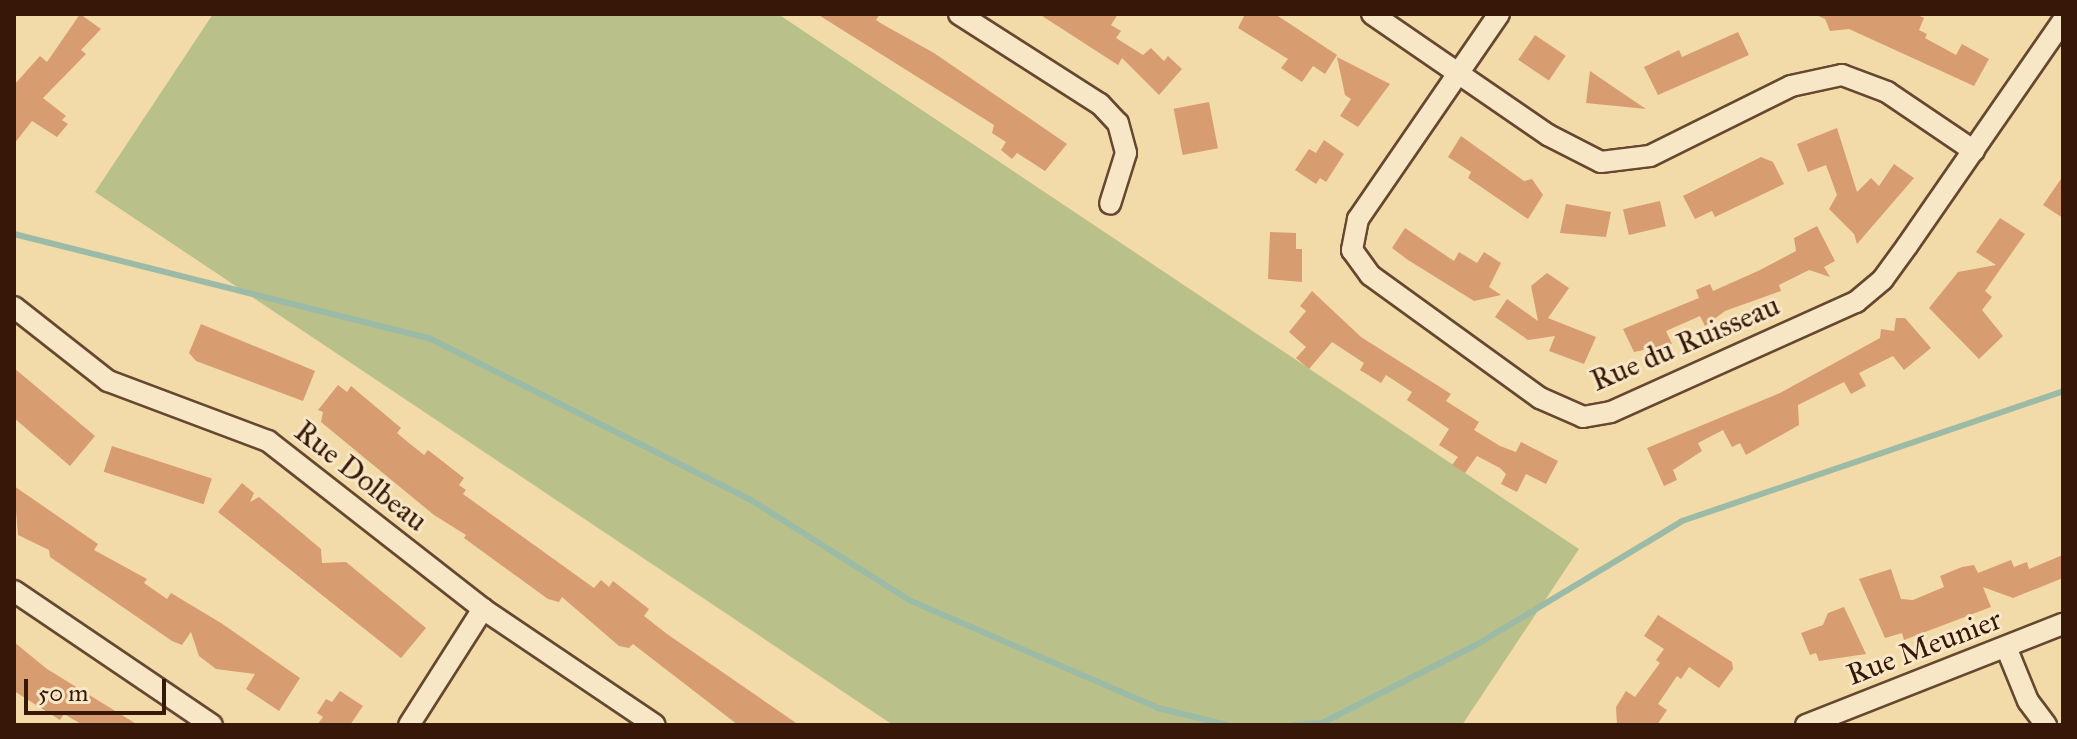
<!DOCTYPE html>
<html>
<head>
<meta charset="utf-8">
<style>
  body { margin:0 }
  #map { position:relative; width:2077px; height:739px; overflow:hidden; background:#f3daa9; font-family:"IM FELL Great Primer",serif }
  div>[style] { position:absolute }
  [style*='--x'] { left:calc(var(--x)*1px); top:calc(var(--y)*1px); width:calc(var(--w)*1px); rotate:calc(var(--a)*1deg) }
  .green>* { inset:0; background:#b9c08a }
  .stream>* { height:6px; margin:-3px; padding:0 3px; transform-origin:3px; border-radius:3px; background:#9bbba7 }
  .building>* { inset:0; background:#d89c71; transform-origin:0 0 }
  .roads { filter:drop-shadow(2px 0 #664830) drop-shadow(-2px 0 #664830) drop-shadow(0 2px #664830) drop-shadow(0 -2px #664830) }
  .minor>* { height:20px; margin:-10px; padding:0 10px; transform-origin:10px; border-radius:10px; background:#f7e7c7 }
  span { translate:-50% -50%; white-space:nowrap; text-align:center; line-height:1.15; -webkit-text-stroke:6px #f7e7c7; paint-order:stroke }
  .street-label { font-size:30px; color:#371707 }
  .frame { position:absolute; inset:0; border:16px solid #371707; pointer-events:none }
  .scale { position:absolute; left:24px; top:679px; width:142px; height:36px; box-sizing:border-box; border:4px solid #371707; border-top:0; padding-left:10px; font-size:24px; line-height:28px; white-space:nowrap; color:#371707; -webkit-text-stroke:6px #f7e7c7; paint-order:stroke }
</style>
</head>
<body>
<div id="map">
  <div class="green">
    <i style="clip-path:polygon(213px 14px,778px 14px,1579px 549px,1462px 725px,893px 725px,95px 192px)"></i>
  </div>
  <div class="stream">
    <i style="--x:14;--y:234;--w:428;--a:14.1"></i>
    <i style="--x:429;--y:338;--w:360;--a:26.7"></i>
    <i style="--x:751;--y:500;--w:189;--a:32.3"></i>
    <i style="--x:911;--y:601;--w:269;--a:23.4"></i>
    <i style="--x:1158;--y:708;--w:71;--a:13.8"></i>
    <i style="--x:1293;--y:725;--w:29;--a:-4"></i>
    <i style="--x:1322;--y:723;--w:173;--a:-26.9"></i>
    <i style="--x:1476;--y:645;--w:240;--a:-31"></i>
    <i style="--x:1682;--y:521;--w:403;--a:-18.8"></i>
  </div>
  <div class="building">
    <i style="clip-path:polygon(80px 14px,101px 29px,81px 50px,86px 54px,43px 98px,66px 116px,62px 120px,68px 124px,57px 137px,32px 121px,14px 144px,14px 85px,40px 56px,47px 62px)"></i>
    <i style="clip-path:polygon(817px 14px,880px 14px,876px 20px,882px 24px,934px 53px,1067px 144px,1045px 171px,1017px 153px,1012px 159px,1001px 150px,1006px 142px,992px 133px,994px 125px)"></i>
    <i style="clip-path:polygon(1039px 14px,1118px 14px,1111px 25px,1121px 31px,1116px 38px,1143px 55px,1151px 48px,1164px 61px,1168px 56px,1182px 69px,1159px 95px,1122px 58px,1118px 65px)"></i>
    <i style="clip-path:polygon(1245px 14px,1275px 14px,1337px 55px,1325px 74px,1313px 66px,1302px 82px,1281px 68px,1288px 59px,1238px 28px)"></i>
    <i style="clip-path:polygon(1814px 14px,1916px 14px,1924px 18px,1919px 30px,1927px 34px,1925px 38px,1956px 55px,1962px 44px,1989px 59px,1974px 86px,1849px 29px,1830px 31px,1825px 19px)"></i>
    <i style="clip-path:polygon(1738px 32px,1749px 55px,1658px 95px,1644px 67px,1679px 50px,1682px 57px)"></i>
    <i style="left:1535px;top:35px;width:37px;height:30px;rotate:34deg"></i>
    <i style="clip-path:polygon(1337px 57px,1390px 84px,1358px 127px,1340px 116px,1351px 99px,1345px 95px)"></i>
    <i style="clip-path:polygon(1590px 71px,1609px 84px,1646px 109px,1586px 103px)"></i>
    <i style="left:1209px;top:102px;width:47px;height:36px;rotate:79deg"></i>
    <i style="clip-path:polygon(1837px 128px,1857px 192px,1871px 178px,1879px 186px,1894px 164px,1914px 178px,1857px 244px,1854px 234px,1829px 209px,1837px 195px,1826px 165px,1808px 172px,1797px 144px)"></i>
    <i style="clip-path:polygon(1461px 136px,1524px 181px,1532px 179px,1543px 195px,1528px 219px,1468px 178px,1471px 172px,1448px 157px)"></i>
    <i style="clip-path:polygon(1324px 140px,1344px 154px,1326px 182px,1320px 178px,1316px 184px,1295px 170px,1309px 149px,1316px 153px)"></i>
    <i style="clip-path:polygon(1761px 157px,1773px 162px,1784px 184px,1715px 217px,1712px 211px,1695px 219px,1683px 196px)"></i>
    <i style="clip-path:polygon(2063px 176px,2063px 218px,2043px 205px)"></i>
    <i style="left:1660px;top:201px;width:26px;height:38px;rotate:77deg"></i>
    <i style="clip-path:polygon(1566px 204px,1611px 212px,1606px 237px,1560px 233px)"></i>
    <i style="clip-path:polygon(2000px 218px,2025px 234px,1985px 291px,1992px 297px,1982px 310px,2003px 336px,1979px 359px,1929px 308px,1958px 272px,1996px 265px,1976px 252px)"></i>
    <i style="clip-path:polygon(1817px 226px,1835px 261px,1824px 267px,1830px 277px,1809px 270px,1779px 285px,1781px 291px,1725px 311px,1705px 326px,1700px 316px,1666px 331px,1672px 344px,1634px 352px,1623px 329px,1699px 298px,1696px 290px,1710px 284px,1713px 291px,1758px 271px,1796px 251px,1794px 238px)"></i>
    <i style="clip-path:polygon(1405px 228px,1454px 261px,1459px 252px,1477px 263px,1484px 252px,1501px 263px,1489px 287px,1501px 295px,1474px 301px,1408px 260px,1392px 248px)"></i>
    <i style="clip-path:polygon(1270px 232px,1296px 233px,1296px 249px,1302px 249px,1302px 282px,1268px 279px)"></i>
    <i style="clip-path:polygon(1547px 273px,1569px 288px,1548px 318px,1596px 337px,1584px 364px,1549px 351px,1555px 336px,1528px 340px,1495px 317px,1507px 299px,1538px 321px,1531px 286px)"></i>
    <i style="clip-path:polygon(1312px 291px,1361px 337px,1451px 394px,1446px 401px,1479px 422px,1474px 430px,1500px 446px,1516px 452px,1521px 442px,1558px 461px,1546px 484px,1526px 474px,1517px 492px,1501px 484px,1506px 474px,1500px 468px,1477px 456px,1465px 473px,1452px 465px,1458px 457px,1439px 445px,1449px 429px,1407px 400px,1412px 392px,1386px 375px,1381px 383px,1360px 370px,1364px 363px,1332px 342px,1309px 369px,1296px 358px,1306px 347px,1289px 332px,1306px 311px,1300px 306px)"></i>
    <i style="clip-path:polygon(1896px 318px,1905px 318px,1931px 348px,1904px 370px,1893px 356px,1859px 373px,1866px 386px,1851px 394px,1844px 382px,1798px 405px,1799px 425px,1746px 455px,1740px 443px,1732px 447px,1723px 430px,1698px 443px,1702px 451px,1673px 470px,1677px 480px,1664px 486px,1647px 448px,1780px 393px,1880px 338px,1881px 329px,1894px 331px)"></i>
    <i style="clip-path:polygon(201px 324px,315px 371px,303px 401px,196px 361px,189px 353px)"></i>
    <i style="clip-path:polygon(14px 368px,95px 436px,70px 466px,14px 418px)"></i>
    <i style="clip-path:polygon(338px 385px,347px 392px,351px 386px,401px 428px,397px 433px,409px 443px,424px 455px,428px 450px,464px 478px,459px 485px,466px 490px,463px 494px,594px 588px,601px 580px,609px 587px,613px 581px,649px 609px,644px 616px,667px 634px,799px 725px,738px 725px,633px 644px,629px 648px,619px 646px,562px 597px,559px 602px,548px 599px,464px 538px,466px 535px,434px 515px,321px 422px,323px 412px,318px 410px)"></i>
    <i style="left:112px;top:446px;width:105px;height:27px;rotate:18deg"></i>
    <i style="clip-path:polygon(242px 483px,254px 493px,250px 502px,259px 497px,321px 549px,322px 563px,346px 562px,426px 628px,401px 658px,218px 512px)"></i>
    <i style="clip-path:polygon(14px 486px,98px 544px,94px 550px,147px 579px,144px 583px,167px 599px,171px 593px,221px 623px,300px 678px,279px 711px,246px 689px,255px 674px,216px 669px,199px 656px,191px 632px,182px 645px,172px 641px,50px 557px,49px 550px,18px 535px)"></i>
    <i style="clip-path:polygon(2063px 555px,2063px 578px,2013px 598px,1983px 587px,1991px 607px,1904px 640px,1902px 633px,1885px 638px,1859px 579px,1891px 569px,1901px 599px,1913px 600px,1944px 587px,1940px 576px,1962px 567px,1974px 565px,1978px 573px,2011px 560px,2014px 567px,2027px 562px,2029px 569px)"></i>
    <i style="clip-path:polygon(1844px 607px,1866px 654px,1819px 661px,1816px 653px,1810px 655px,1801px 633px,1823px 625px,1828px 613px)"></i>
    <i style="clip-path:polygon(1658px 615px,1732px 662px,1733px 669px,1719px 688px,1689px 667px,1681px 679px,1677px 676px,1658px 704px,1667px 710px,1657px 725px,1617px 725px,1616px 707px,1626px 691px,1635px 697px,1660px 663px,1656px 660px,1664px 649px,1644px 636px)"></i>
    <i style="clip-path:polygon(14px 642px,47px 669px,138px 725px,83px 725px,64px 714px,60px 720px,14px 691px)"></i>
    <i style="clip-path:polygon(340px 691px,363px 706px,350px 725px,317px 725px,323px 717px,317px 713px,326px 699px,332px 702px)"></i>
  </div>
  <div class="roads">
    <div class="minor">
      <i style="--x:959;--y:14;--w:167;--a:32.6"></i>
      <i style="--x:1100;--y:104;--w:26;--a:47"></i>
      <i style="--x:1118;--y:123;--w:31;--a:75"></i>
      <i style="--x:1126;--y:153;--w:53;--a:107.4"></i>
      <i style="--x:1372;--y:14;--w:214;--a:34.5"></i>
      <i style="--x:1548;--y:135;--w:59;--a:27"></i>
      <i style="--x:1601;--y:162;--w:49;--a:-7"></i>
      <i style="--x:1650;--y:156;--w:157;--a:-26.4"></i>
      <i style="--x:1791;--y:86;--w:52;--a:-12.2"></i>
      <i style="--x:1842;--y:75;--w:48;--a:20.7"></i>
      <i style="--x:1887;--y:92;--w:105;--a:34.1"></i>
      <i style="--x:1499;--y:14;--w:249;--a:124.5"></i>
      <i style="--x:1358;--y:219;--w:32;--a:101"></i>
      <i style="--x:1352;--y:250;--w:31;--a:54"></i>
      <i style="--x:1370;--y:275;--w:210;--a:35.9"></i>
      <i style="--x:1540;--y:398;--w:47;--a:23.8"></i>
      <i style="--x:1583;--y:417;--w:28;--a:-10"></i>
      <i style="--x:1611;--y:412;--w:269;--a:-24.2"></i>
      <i style="--x:1856;--y:302;--w:35;--a:-40"></i>
      <i style="--x:1883;--y:279;--w:41;--a:-54"></i>
      <i style="--x:1907;--y:246;--w:274;--a:-55.3"></i>
      <i style="--x:14;--y:307;--w:120;--a:38.2"></i>
      <i style="--x:108;--y:381;--w:171;--a:20.6"></i>
      <i style="--x:268;--y:441;--w:273;--a:38"></i>
      <i style="--x:483;--y:609;--w:207;--a:34"></i>
      <i style="--x:14;--y:591;--w:239;--a:34.1"></i>
      <i style="--x:2006;--y:647;--w:58;--a:67.8"></i>
      <i style="--x:2028;--y:701;--w:30;--a:53"></i>
      <i style="--x:409;--y:725;--w:138;--a:-57.5"></i>
      <i style="--x:1806;--y:725;--w:276;--a:-21.5"></i>
    </div>
  </div>
  <div class="street-label">
    <span style="left:1685px;top:343px;rotate:-23deg">Rue du Ruisseau</span>
    <span style="left:361px;top:476px;rotate:38deg">Rue Dolbeau</span>
    <span style="left:1924px;top:647px;rotate:-21deg">Rue Meunier</span>
  </div>
  <div class="frame"></div>
  <div class="scale">50 m</div>
</div>
</body>
</html>
